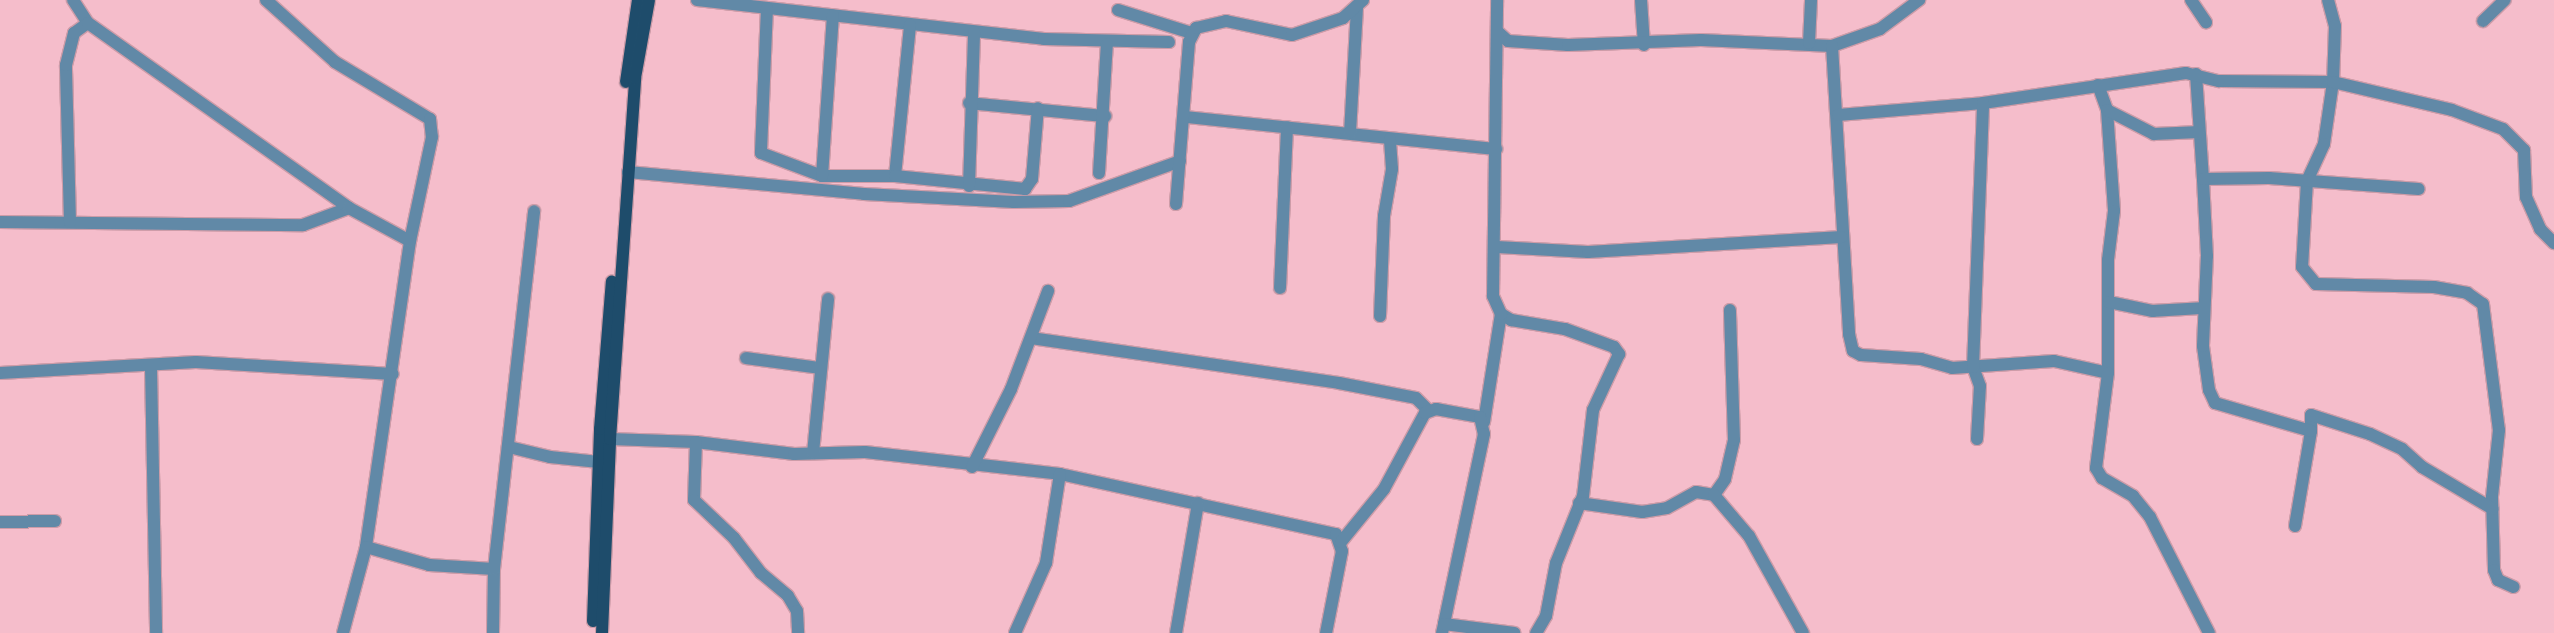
<!DOCTYPE html>
<html>
<head>
<meta charset="utf-8">
<style>
  body { margin:0 }
  #map { position:relative; width:2554px; height:633px; overflow:hidden; background:#f5bdcb; font-family:Poppins,sans-serif }
  div>[style] { position:absolute }
  [style*='--x'] { left:calc(var(--x)*1px); top:calc(var(--y)*1px); width:calc(var(--w)*1px); rotate:calc(var(--a)*1deg) }
  .roads { filter:drop-shadow(1px 0 #cd9ca8) drop-shadow(-1px 0 #cd9ca8) drop-shadow(0 1px #cd9ca8) drop-shadow(0 -1px #cd9ca8) }
  .minor>* { height:12px; margin:-6px; padding:0 6px; transform-origin:6px; border-radius:6px; background:#6189a7 }
  .major>* { height:12px; margin:-6px; padding:0 6px; transform-origin:6px; border-radius:6px; background:#1e4c6b }
  span { translate:-50% -50%; white-space:nowrap; text-align:center; line-height:1.15; -webkit-text-stroke:5px #fceaee; paint-order:stroke }
</style>
</head>
<body>
<div id="map">
  <div class="roads">
    <div class="minor">
      <i style="--x:73;--y:0;--w:27;--a:57"></i>
      <i style="--x:266;--y:0;--w:93;--a:41.9"></i>
      <i style="--x:335;--y:62;--w:111;--a:31"></i>
      <i style="--x:430;--y:119;--w:18;--a:84"></i>
      <i style="--x:432;--y:137;--w:106;--a:101.9"></i>
      <i style="--x:410;--y:241;--w:309;--a:98.2"></i>
      <i style="--x:366;--y:547;--w:89;--a:105"></i>
      <i style="--x:697;--y:0;--w:349;--a:6.4"></i>
      <i style="--x:1044;--y:39;--w:125;--a:1.4"></i>
      <i style="--x:1641;--y:0;--w:45;--a:86.2"></i>
      <i style="--x:2191;--y:0;--w:27;--a:56"></i>
      <i style="--x:2328;--y:0;--w:27;--a:75"></i>
      <i style="--x:2335;--y:26;--w:56;--a:92"></i>
      <i style="--x:2333;--y:82;--w:63;--a:98.3"></i>
      <i style="--x:2324;--y:144;--w:41;--a:114.7"></i>
      <i style="--x:2307;--y:181;--w:86;--a:93.3"></i>
      <i style="--x:2302;--y:267;--w:22;--a:51"></i>
      <i style="--x:2316;--y:284;--w:118;--a:1.5"></i>
      <i style="--x:2434;--y:287;--w:34;--a:10"></i>
      <i style="--x:2467;--y:293;--w:19;--a:35"></i>
      <i style="--x:2483;--y:304;--w:127;--a:82.8"></i>
      <i style="--x:2499;--y:430;--w:67;--a:96"></i>
      <i style="--x:2492;--y:497;--w:73;--a:88.4"></i>
      <i style="--x:2494;--y:570;--w:11;--a:68"></i>
      <i style="--x:2498;--y:580;--w:17;--a:24"></i>
      <i style="--x:767;--y:8;--w:145;--a:92.4"></i>
      <i style="--x:761;--y:153;--w:65;--a:20.7"></i>
      <i style="--x:822;--y:176;--w:73;--a:0"></i>
      <i style="--x:895;--y:176;--w:152;--a:-84.3"></i>
      <i style="--x:1118;--y:10;--w:77;--a:17.3"></i>
      <i style="--x:2483;--y:21;--w:30;--a:-44"></i>
      <i style="--x:1498;--y:32;--w:13;--a:42"></i>
      <i style="--x:1508;--y:41;--w:60;--a:3.8"></i>
      <i style="--x:1568;--y:45;--w:133;--a:-2.2"></i>
      <i style="--x:1701;--y:40;--w:131;--a:2.6"></i>
      <i style="--x:1832;--y:46;--w:51;--a:-19.5"></i>
      <i style="--x:1880;--y:29;--w:49;--a:-36.6"></i>
      <i style="--x:1809;--y:43;--w:43;--a:-87.3"></i>
      <i style="--x:1832;--y:46;--w:289;--a:86.6"></i>
      <i style="--x:1849;--y:334;--w:17;--a:77"></i>
      <i style="--x:1853;--y:351;--w:9;--a:27"></i>
      <i style="--x:1861;--y:355;--w:60;--a:3.8"></i>
      <i style="--x:1921;--y:359;--w:32;--a:16"></i>
      <i style="--x:1952;--y:368;--w:102;--a:-3.9"></i>
      <i style="--x:2054;--y:361;--w:55;--a:12.5"></i>
      <i style="--x:2196;--y:74;--w:105;--a:86.2"></i>
      <i style="--x:2098;--y:85;--w:27;--a:70"></i>
      <i style="--x:2107;--y:110;--w:101;--a:86"></i>
      <i style="--x:2114;--y:211;--w:49;--a:97"></i>
      <i style="--x:2108;--y:260;--w:113;--a:90"></i>
      <i style="--x:2108;--y:373;--w:96;--a:97.2"></i>
      <i style="--x:2096;--y:468;--w:12;--a:59"></i>
      <i style="--x:2102;--y:478;--w:36;--a:30"></i>
      <i style="--x:2133;--y:496;--w:27;--a:51"></i>
      <i style="--x:2150;--y:517;--w:130;--a:63"></i>
      <i style="--x:969;--y:103;--w:137;--a:5.5"></i>
      <i style="--x:2107;--y:110;--w:53;--a:27.1"></i>
      <i style="--x:2154;--y:134;--w:45;--a:-2.5"></i>
      <i style="--x:1838;--y:115;--w:145;--a:-4.7"></i>
      <i style="--x:1983;--y:103;--w:205;--a:-8.4"></i>
      <i style="--x:2186;--y:73;--w:34;--a:14"></i>
      <i style="--x:2219;--y:81;--w:114;--a:0.5"></i>
      <i style="--x:2333;--y:82;--w:122;--a:13.2"></i>
      <i style="--x:2452;--y:110;--w:54;--a:20.4"></i>
      <i style="--x:2503;--y:129;--w:30;--a:45"></i>
      <i style="--x:2524;--y:150;--w:47;--a:87.6"></i>
      <i style="--x:2526;--y:197;--w:35;--a:66"></i>
      <i style="--x:2540;--y:229;--w:20;--a:45"></i>
      <i style="--x:1186;--y:117;--w:312;--a:5.9"></i>
      <i style="--x:1350;--y:133;--w:127;--a:-86.8"></i>
      <i style="--x:628;--y:172;--w:237;--a:5.3"></i>
      <i style="--x:864;--y:194;--w:150;--a:3.1"></i>
      <i style="--x:1014;--y:202;--w:55;--a:-1"></i>
      <i style="--x:1069;--y:201;--w:118;--a:-19.8"></i>
      <i style="--x:1099;--y:173;--w:129;--a:-86.5"></i>
      <i style="--x:822;--y:176;--w:161;--a:-86.1"></i>
      <i style="--x:895;--y:176;--w:131;--a:5.7"></i>
      <i style="--x:1025;--y:189;--w:12;--a:-55"></i>
      <i style="--x:1032;--y:179;--w:71;--a:-85.2"></i>
      <i style="--x:969;--y:186;--w:154;--a:-88.1"></i>
      <i style="--x:1176;--y:204;--w:163;--a:-85.4"></i>
      <i style="--x:1189;--y:42;--w:16;--a:-63"></i>
      <i style="--x:1196;--y:28;--w:31;--a:-13"></i>
      <i style="--x:1226;--y:21;--w:67;--a:12"></i>
      <i style="--x:1292;--y:35;--w:54;--a:-18.4"></i>
      <i style="--x:1343;--y:18;--w:27;--a:-42"></i>
      <i style="--x:0;--y:222;--w:303;--a:0.6"></i>
      <i style="--x:303;--y:225;--w:49;--a:-20.3"></i>
      <i style="--x:70;--y:222;--w:157;--a:-91.5"></i>
      <i style="--x:66;--y:65;--w:33;--a:-76"></i>
      <i style="--x:74;--y:33;--w:17;--a:-36"></i>
      <i style="--x:88;--y:23;--w:320;--a:35.3"></i>
      <i style="--x:349;--y:208;--w:69;--a:28.4"></i>
      <i style="--x:1497;--y:247;--w:91;--a:3.1"></i>
      <i style="--x:1588;--y:252;--w:254;--a:-3.4"></i>
      <i style="--x:1280;--y:288;--w:161;--a:-87.5"></i>
      <i style="--x:2109;--y:302;--w:45;--a:11.6"></i>
      <i style="--x:2153;--y:311;--w:51;--a:-3.4"></i>
      <i style="--x:1501;--y:314;--w:12;--a:31"></i>
      <i style="--x:1511;--y:320;--w:55;--a:9.5"></i>
      <i style="--x:1565;--y:329;--w:52;--a:20.2"></i>
      <i style="--x:1614;--y:347;--w:9;--a:54"></i>
      <i style="--x:1619;--y:354;--w:62;--a:114.9"></i>
      <i style="--x:1593;--y:410;--w:87;--a:96.6"></i>
      <i style="--x:1583;--y:496;--w:72;--a:111.9"></i>
      <i style="--x:1556;--y:563;--w:54;--a:100.7"></i>
      <i style="--x:1546;--y:616;--w:20;--a:120"></i>
      <i style="--x:1380;--y:316;--w:100;--a:-87.7"></i>
      <i style="--x:1384;--y:216;--w:48;--a:-80.3"></i>
      <i style="--x:1392;--y:169;--w:30;--a:-94"></i>
      <i style="--x:1031;--y:338;--w:311;--a:8.3"></i>
      <i style="--x:1339;--y:383;--w:78;--a:11"></i>
      <i style="--x:1416;--y:398;--w:18;--a:45"></i>
      <i style="--x:746;--y:358;--w:75;--a:7.7"></i>
      <i style="--x:151;--y:367;--w:266;--a:88.9"></i>
      <i style="--x:0;--y:373;--w:196;--a:-3.2"></i>
      <i style="--x:196;--y:362;--w:197;--a:3.5"></i>
      <i style="--x:1484;--y:422;--w:109;--a:-81.1"></i>
      <i style="--x:1501;--y:314;--w:20;--a:-114"></i>
      <i style="--x:1493;--y:296;--w:296;--a:-89.2"></i>
      <i style="--x:2311;--y:431;--w:16;--a:-90"></i>
      <i style="--x:2311;--y:415;--w:62;--a:17.9"></i>
      <i style="--x:2370;--y:434;--w:35;--a:25"></i>
      <i style="--x:2402;--y:449;--w:27;--a:42"></i>
      <i style="--x:2422;--y:467;--w:82;--a:30.6"></i>
      <i style="--x:610;--y:439;--w:86;--a:2"></i>
      <i style="--x:696;--y:442;--w:99;--a:7"></i>
      <i style="--x:794;--y:454;--w:71;--a:-1.6"></i>
      <i style="--x:865;--y:452;--w:196;--a:6.4"></i>
      <i style="--x:1060;--y:474;--w:282;--a:12.3"></i>
      <i style="--x:1336;--y:534;--w:18;--a:71"></i>
      <i style="--x:1342;--y:551;--w:84;--a:101"></i>
      <i style="--x:1977;--y:439;--w:53;--a:-86.8"></i>
      <i style="--x:1980;--y:386;--w:20;--a:-110"></i>
      <i style="--x:1973;--y:367;--w:264;--a:-87.8"></i>
      <i style="--x:696;--y:442;--w:58;--a:92"></i>
      <i style="--x:694;--y:500;--w:55;--a:43.5"></i>
      <i style="--x:734;--y:538;--w:44;--a:52.4"></i>
      <i style="--x:761;--y:573;--w:35;--a:40"></i>
      <i style="--x:788;--y:596;--w:17;--a:59"></i>
      <i style="--x:797;--y:611;--w:22;--a:87"></i>
      <i style="--x:509;--y:447;--w:42;--a:13.7"></i>
      <i style="--x:550;--y:457;--w:49;--a:5.8"></i>
      <i style="--x:813;--y:453;--w:155;--a:-84.4"></i>
      <i style="--x:972;--y:467;--w:87;--a:-63.4"></i>
      <i style="--x:1011;--y:389;--w:105;--a:-69.3"></i>
      <i style="--x:1714;--y:495;--w:19;--a:-55"></i>
      <i style="--x:1725;--y:479;--w:40;--a:-77"></i>
      <i style="--x:1734;--y:440;--w:130;--a:-91.8"></i>
      <i style="--x:1579;--y:503;--w:64;--a:8.1"></i>
      <i style="--x:1642;--y:512;--w:25;--a:-9"></i>
      <i style="--x:1667;--y:508;--w:33;--a:-29"></i>
      <i style="--x:1696;--y:492;--w:18;--a:9"></i>
      <i style="--x:1714;--y:495;--w:54;--a:49.5"></i>
      <i style="--x:1749;--y:536;--w:111;--a:60.9"></i>
      <i style="--x:0;--y:522;--w:55;--a:-1"></i>
      <i style="--x:2295;--y:526;--w:96;--a:-80.4"></i>
      <i style="--x:2311;--y:431;--w:100;--a:-163.7"></i>
      <i style="--x:2215;--y:403;--w:14;--a:-115"></i>
      <i style="--x:2209;--y:390;--w:44;--a:-97.8"></i>
      <i style="--x:2203;--y:346;--w:90;--a:-87.5"></i>
      <i style="--x:2207;--y:256;--w:77;--a:-93"></i>
      <i style="--x:2203;--y:179;--w:66;--a:-0.9"></i>
      <i style="--x:2269;--y:178;--w:150;--a:4.2"></i>
      <i style="--x:1341;--y:542;--w:68;--a:-50.9"></i>
      <i style="--x:1384;--y:489;--w:86;--a:-61.7"></i>
      <i style="--x:1425;--y:413;--w:12;--a:-20"></i>
      <i style="--x:1436;--y:409;--w:45;--a:10.3"></i>
      <i style="--x:1480;--y:417;--w:17;--a:77"></i>
      <i style="--x:1484;--y:434;--w:194;--a:101.9"></i>
      <i style="--x:366;--y:547;--w:66;--a:15.9"></i>
      <i style="--x:429;--y:565;--w:65;--a:3.5"></i>
      <i style="--x:493;--y:633;--w:64;--a:-89.1"></i>
      <i style="--x:494;--y:569;--w:360;--a:-83.6"></i>
      <i style="--x:1015;--y:633;--w:77;--a:-66.1"></i>
      <i style="--x:1046;--y:563;--w:90;--a:-81.1"></i>
      <i style="--x:1176;--y:633;--w:132;--a:-80.4"></i>
      <i style="--x:1442;--y:633;--w:9;--a:-77"></i>
      <i style="--x:1444;--y:624;--w:71;--a:7.3"></i>
    </div>
    <div class="major">
      <i style="--x:626;--y:82;--w:83;--a:-81.7"></i>
      <i style="--x:593;--y:621;--w:192;--a:-87.9"></i>
      <i style="--x:600;--y:429;--w:148;--a:-85.4"></i>
      <i style="--x:602;--y:633;--w:194;--a:-87.6"></i>
      <i style="--x:610;--y:439;--w:362;--a:-86"></i>
      <i style="--x:635;--y:78;--w:79;--a:-79.8"></i>
    </div>
  </div>
</div>
</body>
</html>
